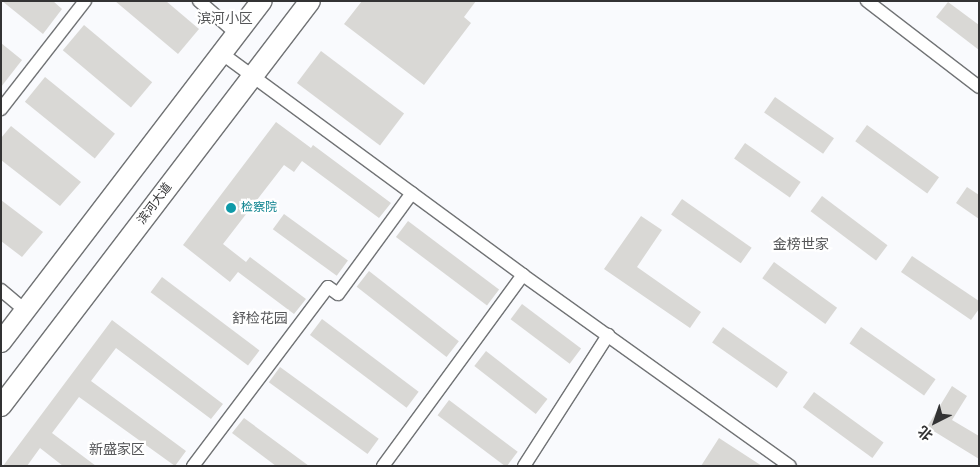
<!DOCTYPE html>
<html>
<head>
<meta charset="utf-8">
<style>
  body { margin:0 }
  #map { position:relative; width:980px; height:467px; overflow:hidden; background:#f9fafd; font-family:Roboto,"Noto Sans SC",sans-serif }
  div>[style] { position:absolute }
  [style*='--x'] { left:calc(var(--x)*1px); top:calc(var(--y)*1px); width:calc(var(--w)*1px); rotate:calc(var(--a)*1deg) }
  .building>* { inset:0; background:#d9d8d5; transform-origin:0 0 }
  .roads { filter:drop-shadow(1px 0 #717375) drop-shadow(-1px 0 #717375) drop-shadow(0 1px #717375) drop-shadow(0 -1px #717375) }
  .minor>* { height:12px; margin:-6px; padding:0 6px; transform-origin:6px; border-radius:6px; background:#fff }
  .primary>* { height:20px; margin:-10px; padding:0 10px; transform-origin:10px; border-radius:10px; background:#fff }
  .dots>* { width:14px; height:14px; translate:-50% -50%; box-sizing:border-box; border:2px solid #fff; border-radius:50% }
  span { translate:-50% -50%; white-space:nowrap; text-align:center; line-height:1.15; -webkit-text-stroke:4.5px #fff; paint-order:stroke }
  .street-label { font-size:12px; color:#333334 }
  .culture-label { font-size:12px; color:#0d838f }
  .left { translate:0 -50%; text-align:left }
  .neighbourhood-label { font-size:14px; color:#555658 }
  .frame { position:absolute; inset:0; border:2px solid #333334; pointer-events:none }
  .north { position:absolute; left:910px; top:397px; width:50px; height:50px; -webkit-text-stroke:4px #fff; paint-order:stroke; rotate:221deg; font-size:14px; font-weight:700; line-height:20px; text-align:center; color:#333334 }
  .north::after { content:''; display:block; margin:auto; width:18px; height:22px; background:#333334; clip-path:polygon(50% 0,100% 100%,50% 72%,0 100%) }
</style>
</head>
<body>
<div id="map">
  <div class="building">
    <i style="clip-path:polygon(2px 1px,53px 1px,62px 9px,43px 34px)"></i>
    <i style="clip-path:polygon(115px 1px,166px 1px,199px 29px,178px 54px)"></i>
    <i style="clip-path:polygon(362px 1px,476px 1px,464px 17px,471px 23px,424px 85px,344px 24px)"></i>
    <i style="clip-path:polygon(948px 2px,979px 25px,979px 50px,936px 17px)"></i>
    <i style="left:84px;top:25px;width:89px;height:33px;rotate:40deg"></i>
    <i style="clip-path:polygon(1px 43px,22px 60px,1px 87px)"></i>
    <i style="left:321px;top:51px;width:104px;height:40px;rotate:37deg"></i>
    <i style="left:45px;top:77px;width:90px;height:32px;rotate:39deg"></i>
    <i style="left:775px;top:97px;width:72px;height:19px;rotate:35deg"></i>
    <i style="clip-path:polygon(276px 122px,311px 148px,313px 145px,391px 203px,379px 218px,302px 161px,294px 172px,284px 165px,223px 244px,246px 262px,250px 257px,306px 299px,294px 314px,238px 272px,230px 282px,183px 245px)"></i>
    <i style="left:867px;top:125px;width:89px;height:20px;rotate:36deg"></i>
    <i style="clip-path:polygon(11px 126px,81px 182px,60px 206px,1px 160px,1px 138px)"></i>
    <i style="left:745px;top:143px;width:68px;height:19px;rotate:35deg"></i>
    <i style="clip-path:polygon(967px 187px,979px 195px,979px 219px,956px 203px)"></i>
    <i style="left:822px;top:196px;width:82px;height:19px;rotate:37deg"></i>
    <i style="left:682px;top:199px;width:85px;height:19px;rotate:35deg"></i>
    <i style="clip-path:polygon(1px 200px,43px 232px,22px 257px,1px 241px)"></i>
    <i style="left:284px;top:214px;width:79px;height:19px;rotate:36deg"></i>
    <i style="clip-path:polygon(641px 216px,662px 230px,637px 267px,701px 312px,690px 328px,604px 269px)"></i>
    <i style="left:408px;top:221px;width:114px;height:20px;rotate:37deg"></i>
    <i style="clip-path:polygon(912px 256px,979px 301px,979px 309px,971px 320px,901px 272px)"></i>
    <i style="left:774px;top:262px;width:78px;height:20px;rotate:36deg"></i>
    <i style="left:369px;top:271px;width:114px;height:20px;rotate:38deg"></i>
    <i style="left:162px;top:277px;width:122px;height:19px;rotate:37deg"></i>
    <i style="left:522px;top:304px;width:74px;height:19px;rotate:37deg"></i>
    <i style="left:322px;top:319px;width:121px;height:20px;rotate:37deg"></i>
    <i style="clip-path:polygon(112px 320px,223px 404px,211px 419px,116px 348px,91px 381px,186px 451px,175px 466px,79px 397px,52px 433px,96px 466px,63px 466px,40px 448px,27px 466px,3px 466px)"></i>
    <i style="left:723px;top:327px;width:79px;height:19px;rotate:35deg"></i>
    <i style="left:861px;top:327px;width:91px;height:20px;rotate:35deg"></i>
    <i style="left:486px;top:351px;width:78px;height:19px;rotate:38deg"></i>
    <i style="left:280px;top:367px;width:122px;height:19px;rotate:36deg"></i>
    <i style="clip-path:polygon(952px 386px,967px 396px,952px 420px,979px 436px,979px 459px,927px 427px)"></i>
    <i style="left:814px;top:392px;width:86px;height:19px;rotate:36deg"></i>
    <i style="left:449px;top:400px;width:86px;height:19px;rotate:37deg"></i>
    <i style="clip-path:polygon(244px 418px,309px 466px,276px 466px,232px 433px)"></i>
    <i style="clip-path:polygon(719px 438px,762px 466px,701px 466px)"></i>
  </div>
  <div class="roads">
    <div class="minor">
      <i style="--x:199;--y:1;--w:50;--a:41"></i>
      <i style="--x:867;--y:1;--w:141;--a:37.5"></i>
      <i style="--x:221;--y:53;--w:375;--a:36.3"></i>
      <i style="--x:523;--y:275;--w:328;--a:35.6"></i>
      <i style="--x:1;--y:109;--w:137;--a:-52.1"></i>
      <i style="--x:1;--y:290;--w:31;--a:40"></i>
      <i style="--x:193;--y:466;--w:224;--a:-53"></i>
      <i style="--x:328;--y:287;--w:12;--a:35"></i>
      <i style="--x:338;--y:294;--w:125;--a:-53.8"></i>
      <i style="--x:383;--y:466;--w:237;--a:-53.8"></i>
      <i style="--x:524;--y:466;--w:156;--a:-57.3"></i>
    </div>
    <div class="primary">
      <i style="--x:1;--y:342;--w:429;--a:-52.6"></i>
      <i style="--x:1;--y:406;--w:509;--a:-52.66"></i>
    </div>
  </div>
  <div class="dots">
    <i style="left:231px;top:208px;background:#0f9aa8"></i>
  </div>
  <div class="street-label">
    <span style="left:155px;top:204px;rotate:-53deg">滨河大道</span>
  </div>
  <div class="culture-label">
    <span class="left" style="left:241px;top:208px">检察院</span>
  </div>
  <div class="neighbourhood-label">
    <span style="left:225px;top:18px">滨河小区</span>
    <span style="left:801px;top:244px">金榜世家</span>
    <span style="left:260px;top:318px">舒检花园</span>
    <span style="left:117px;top:449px">新盛家区</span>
  </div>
  <div class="frame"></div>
  <div class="north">北</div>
</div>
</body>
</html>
